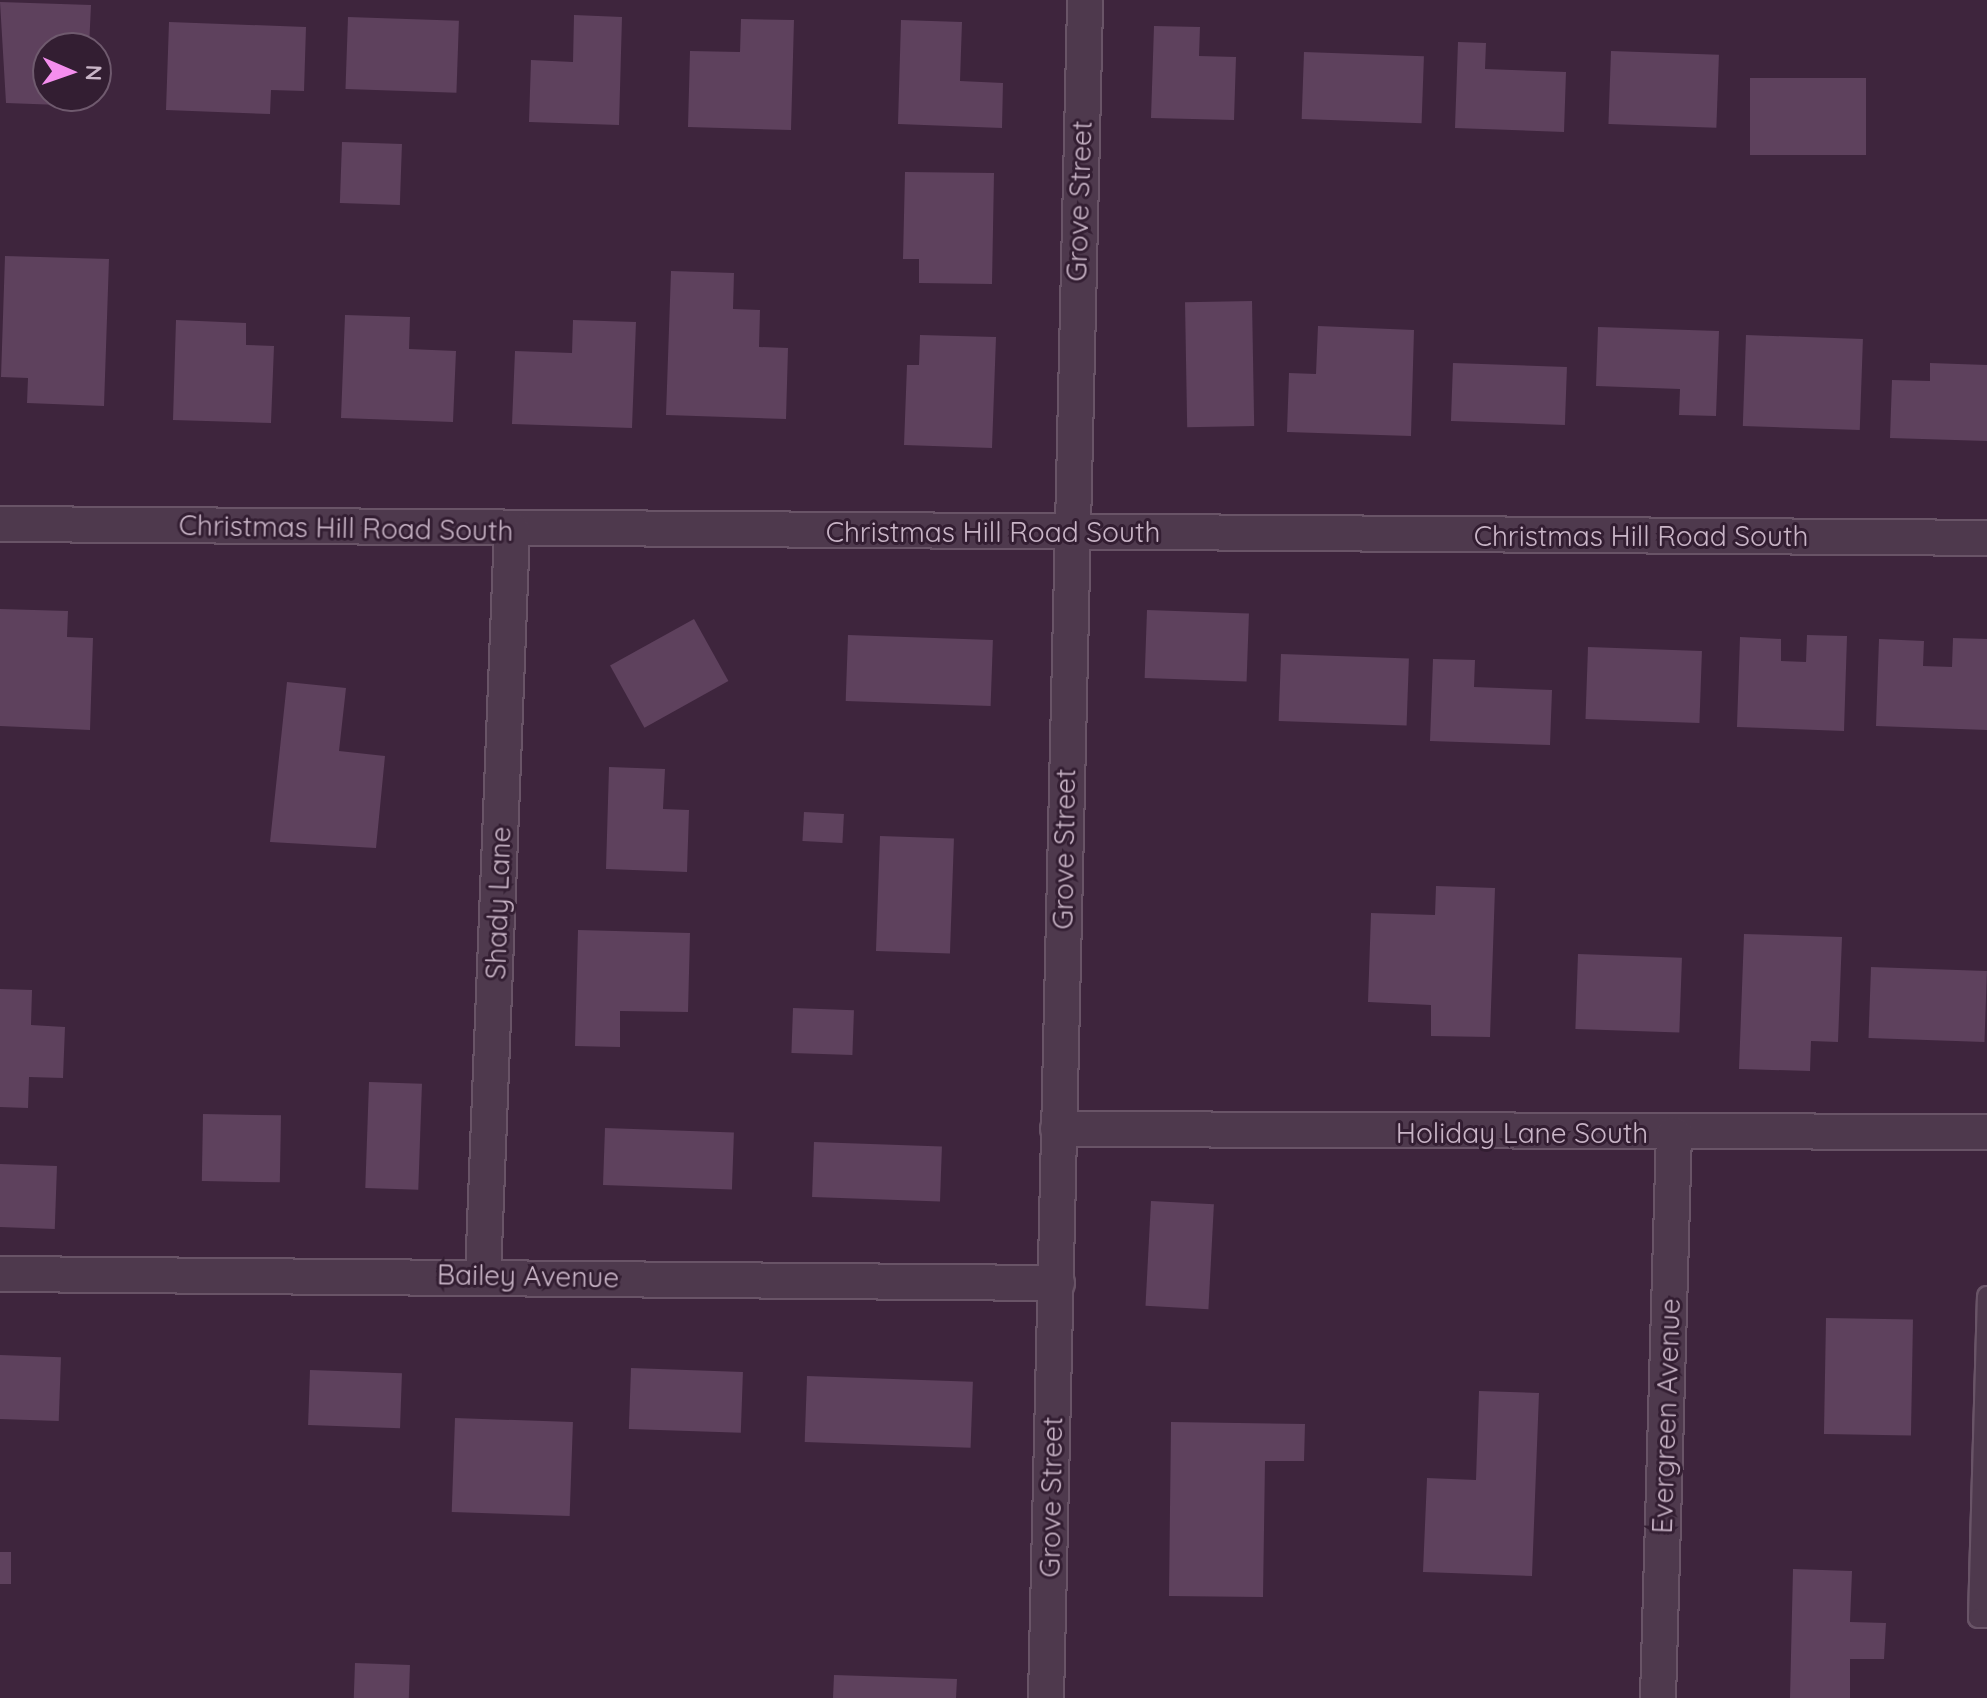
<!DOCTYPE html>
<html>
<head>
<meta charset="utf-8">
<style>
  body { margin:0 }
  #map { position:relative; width:1987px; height:1698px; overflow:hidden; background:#3e253d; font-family:Quicksand,sans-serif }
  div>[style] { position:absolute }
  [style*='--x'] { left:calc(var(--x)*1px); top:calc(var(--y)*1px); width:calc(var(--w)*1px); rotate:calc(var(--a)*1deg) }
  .building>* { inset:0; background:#5e415d; transform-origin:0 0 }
  .roads { filter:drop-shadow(2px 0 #695467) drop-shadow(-2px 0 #695467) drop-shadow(0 2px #695467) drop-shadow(0 -2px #695467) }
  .service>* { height:18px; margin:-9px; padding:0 9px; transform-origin:9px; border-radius:9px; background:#4e394d }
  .minor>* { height:34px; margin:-17px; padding:0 17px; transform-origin:17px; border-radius:17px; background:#4e394d }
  span { translate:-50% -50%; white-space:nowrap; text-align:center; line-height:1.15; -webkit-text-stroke:6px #331e32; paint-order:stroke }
  .street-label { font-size:28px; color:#c9b5c7 }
  .north { position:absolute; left:32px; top:32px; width:80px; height:80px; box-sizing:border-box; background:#331e32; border:2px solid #6f5a6e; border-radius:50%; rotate:92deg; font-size:22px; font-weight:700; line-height:32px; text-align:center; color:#c9b5c7 }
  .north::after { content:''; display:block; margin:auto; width:28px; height:36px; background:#f58eee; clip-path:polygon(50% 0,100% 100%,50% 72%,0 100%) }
</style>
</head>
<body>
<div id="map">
  <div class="building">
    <i style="clip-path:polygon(0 2px,91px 5px,89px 48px,48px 48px,48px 96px,88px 96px,87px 106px,6px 103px)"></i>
    <i style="clip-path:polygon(574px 15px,622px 17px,619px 125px,529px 122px,531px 60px,573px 62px)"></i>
    <i style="left:348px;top:17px;width:111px;height:72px;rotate:2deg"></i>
    <i style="clip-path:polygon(741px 19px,794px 20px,791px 130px,688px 127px,690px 51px,740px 52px)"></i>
    <i style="clip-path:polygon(901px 20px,962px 22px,960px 81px,1003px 83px,1002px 128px,898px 124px)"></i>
    <i style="clip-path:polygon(169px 22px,306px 27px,304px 91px,271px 90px,270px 114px,166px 110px)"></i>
    <i style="clip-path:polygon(1154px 26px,1200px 27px,1199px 56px,1236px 57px,1234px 120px,1151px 118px)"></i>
    <i style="clip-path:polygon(1458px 42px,1486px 43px,1485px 69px,1566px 72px,1564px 132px,1455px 128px)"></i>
    <i style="left:1611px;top:51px;width:108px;height:73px;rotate:2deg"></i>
    <i style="left:1304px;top:52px;width:120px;height:67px;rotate:2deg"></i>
    <i style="left:1750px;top:78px;width:116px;height:77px"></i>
    <i style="left:342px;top:142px;width:60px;height:61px;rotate:2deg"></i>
    <i style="clip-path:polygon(905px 172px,994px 173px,992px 284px,919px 283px,919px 259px,903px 259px)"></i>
    <i style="clip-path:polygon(5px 256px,109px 259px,104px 406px,27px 403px,28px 378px,1px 377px)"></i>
    <i style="clip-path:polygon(671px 271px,734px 273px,733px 309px,760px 310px,759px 347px,788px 348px,786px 419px,666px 415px)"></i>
    <i style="left:1252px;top:301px;width:125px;height:67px;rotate:89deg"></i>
    <i style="clip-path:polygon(345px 315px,410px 317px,409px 349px,456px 351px,453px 422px,341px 418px)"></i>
    <i style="clip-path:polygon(176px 320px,246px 323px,246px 345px,274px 346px,271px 423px,173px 420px)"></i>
    <i style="clip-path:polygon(573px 320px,636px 322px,632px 428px,512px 424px,515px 351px,572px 353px)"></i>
    <i style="clip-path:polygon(1318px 326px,1414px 330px,1411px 436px,1287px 432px,1289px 373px,1316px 374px)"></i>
    <i style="clip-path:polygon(1598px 327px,1719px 331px,1716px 416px,1679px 415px,1680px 389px,1596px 386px)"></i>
    <i style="clip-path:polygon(920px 335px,996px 337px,992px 448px,904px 445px,907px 365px,919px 365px)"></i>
    <i style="left:1746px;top:335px;width:117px;height:91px;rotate:2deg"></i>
    <i style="left:1453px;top:363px;width:114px;height:58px;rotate:2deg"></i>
    <i style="clip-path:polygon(1930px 363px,1987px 365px,1987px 441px,1890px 438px,1892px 380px,1930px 381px)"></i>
    <i style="clip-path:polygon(0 609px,68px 611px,67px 637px,93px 638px,90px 730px,0 726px)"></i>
    <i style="left:1147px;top:610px;width:102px;height:68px;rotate:2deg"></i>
    <i style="left:694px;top:619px;width:71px;height:96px;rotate:61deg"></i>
    <i style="left:848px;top:635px;width:145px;height:66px;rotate:2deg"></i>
    <i style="clip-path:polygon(1807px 635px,1847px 636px,1844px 731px,1737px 727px,1740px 637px,1781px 639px,1781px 661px,1806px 662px)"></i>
    <i style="clip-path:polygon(1953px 638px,1987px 639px,1987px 730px,1876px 726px,1879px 639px,1924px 641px,1923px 666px,1952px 667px)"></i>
    <i style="left:1588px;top:647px;width:114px;height:72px;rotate:2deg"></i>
    <i style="left:1281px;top:654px;width:128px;height:67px;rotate:2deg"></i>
    <i style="clip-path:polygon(1433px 659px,1475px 660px,1474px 687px,1552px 690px,1550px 745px,1430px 741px)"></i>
    <i style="clip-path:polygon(287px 682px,346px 688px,339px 751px,385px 756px,376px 848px,270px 842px)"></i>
    <i style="clip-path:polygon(609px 767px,665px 769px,663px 809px,689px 810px,687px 872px,606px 869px)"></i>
    <i style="left:804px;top:812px;width:40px;height:29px;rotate:3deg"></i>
    <i style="left:880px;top:836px;width:74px;height:115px;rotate:2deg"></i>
    <i style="clip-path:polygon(1436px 886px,1495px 888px,1490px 1037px,1431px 1036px,1431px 1005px,1368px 1002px,1371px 913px,1435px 915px)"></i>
    <i style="clip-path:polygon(578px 930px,690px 933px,688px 1012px,620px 1011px,620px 1047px,575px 1046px)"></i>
    <i style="clip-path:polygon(1744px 934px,1842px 937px,1838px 1042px,1811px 1041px,1810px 1071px,1739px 1069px)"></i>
    <i style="left:1578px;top:954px;width:104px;height:75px;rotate:2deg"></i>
    <i style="left:1871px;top:967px;width:116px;height:71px;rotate:2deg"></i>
    <i style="clip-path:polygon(0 989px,32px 990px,31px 1025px,65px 1027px,63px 1078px,29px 1077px,28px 1108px,0 1107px)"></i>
    <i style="left:793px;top:1008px;width:61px;height:45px;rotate:2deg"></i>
    <i style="left:369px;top:1082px;width:53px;height:106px;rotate:2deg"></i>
    <i style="left:203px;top:1114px;width:78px;height:67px;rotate:1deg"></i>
    <i style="left:605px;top:1128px;width:129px;height:57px;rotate:2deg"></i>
    <i style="left:814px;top:1142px;width:128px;height:55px;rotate:2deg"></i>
    <i style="left:0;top:1164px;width:57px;height:63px;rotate:2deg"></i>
    <i style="left:1151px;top:1201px;width:63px;height:105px;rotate:3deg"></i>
    <i style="left:1826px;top:1318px;width:87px;height:116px;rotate:1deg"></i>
    <i style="left:0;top:1355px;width:61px;height:64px;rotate:2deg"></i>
    <i style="left:631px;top:1368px;width:112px;height:61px;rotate:2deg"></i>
    <i style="left:310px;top:1370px;width:92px;height:55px;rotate:2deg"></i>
    <i style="left:807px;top:1376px;width:166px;height:66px;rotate:2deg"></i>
    <i style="clip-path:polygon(1479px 1391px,1539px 1393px,1532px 1576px,1423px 1572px,1427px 1478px,1476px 1480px)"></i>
    <i style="left:455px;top:1418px;width:118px;height:94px;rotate:2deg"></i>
    <i style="clip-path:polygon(1171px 1422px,1305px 1424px,1304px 1461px,1265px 1461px,1263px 1597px,1169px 1596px)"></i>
    <i style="left:0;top:1552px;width:11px;height:32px"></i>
    <i style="clip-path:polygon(1793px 1569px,1852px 1571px,1850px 1622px,1886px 1623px,1884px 1659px,1850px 1659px,1850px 1698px,1790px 1698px)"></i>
    <i style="left:355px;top:1663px;width:55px;height:35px;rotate:2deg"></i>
    <i style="clip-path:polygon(834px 1675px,957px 1679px,956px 1698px,833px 1698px)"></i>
  </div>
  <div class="roads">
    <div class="service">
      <i style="--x:1987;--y:1296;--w:322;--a:91.6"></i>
      <i style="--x:1978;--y:1618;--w:9;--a:0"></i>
    </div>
    <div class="minor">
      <i style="--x:0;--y:524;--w:1987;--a:0.4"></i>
      <i style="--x:1058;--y:1129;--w:929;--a:0.19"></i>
      <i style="--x:0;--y:1274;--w:1057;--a:0.49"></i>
      <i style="--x:483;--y:1275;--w:745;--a:-87.77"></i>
      <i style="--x:1046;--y:1698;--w:1698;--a:-88.68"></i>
      <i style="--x:1658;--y:1698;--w:564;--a:-88.38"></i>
    </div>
  </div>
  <div class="street-label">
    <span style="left:1079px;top:201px;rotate:-88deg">Grove Street</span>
    <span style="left:346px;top:528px;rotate:1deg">Christmas Hill Road South</span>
    <span style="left:993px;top:532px">Christmas Hill Road South</span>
    <span style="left:1641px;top:536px">Christmas Hill Road South</span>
    <span style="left:1064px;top:849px;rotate:-89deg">Grove Street</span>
    <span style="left:498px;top:903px;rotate:-88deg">Shady Lane</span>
    <span style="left:1522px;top:1133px">Holiday Lane South</span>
    <span style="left:528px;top:1276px;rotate:1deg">Bailey Avenue</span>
    <span style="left:1666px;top:1416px;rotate:-88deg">Evergreen Avenue</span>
    <span style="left:1051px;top:1497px;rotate:-89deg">Grove Street</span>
  </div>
  <div class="north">N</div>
</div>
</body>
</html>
